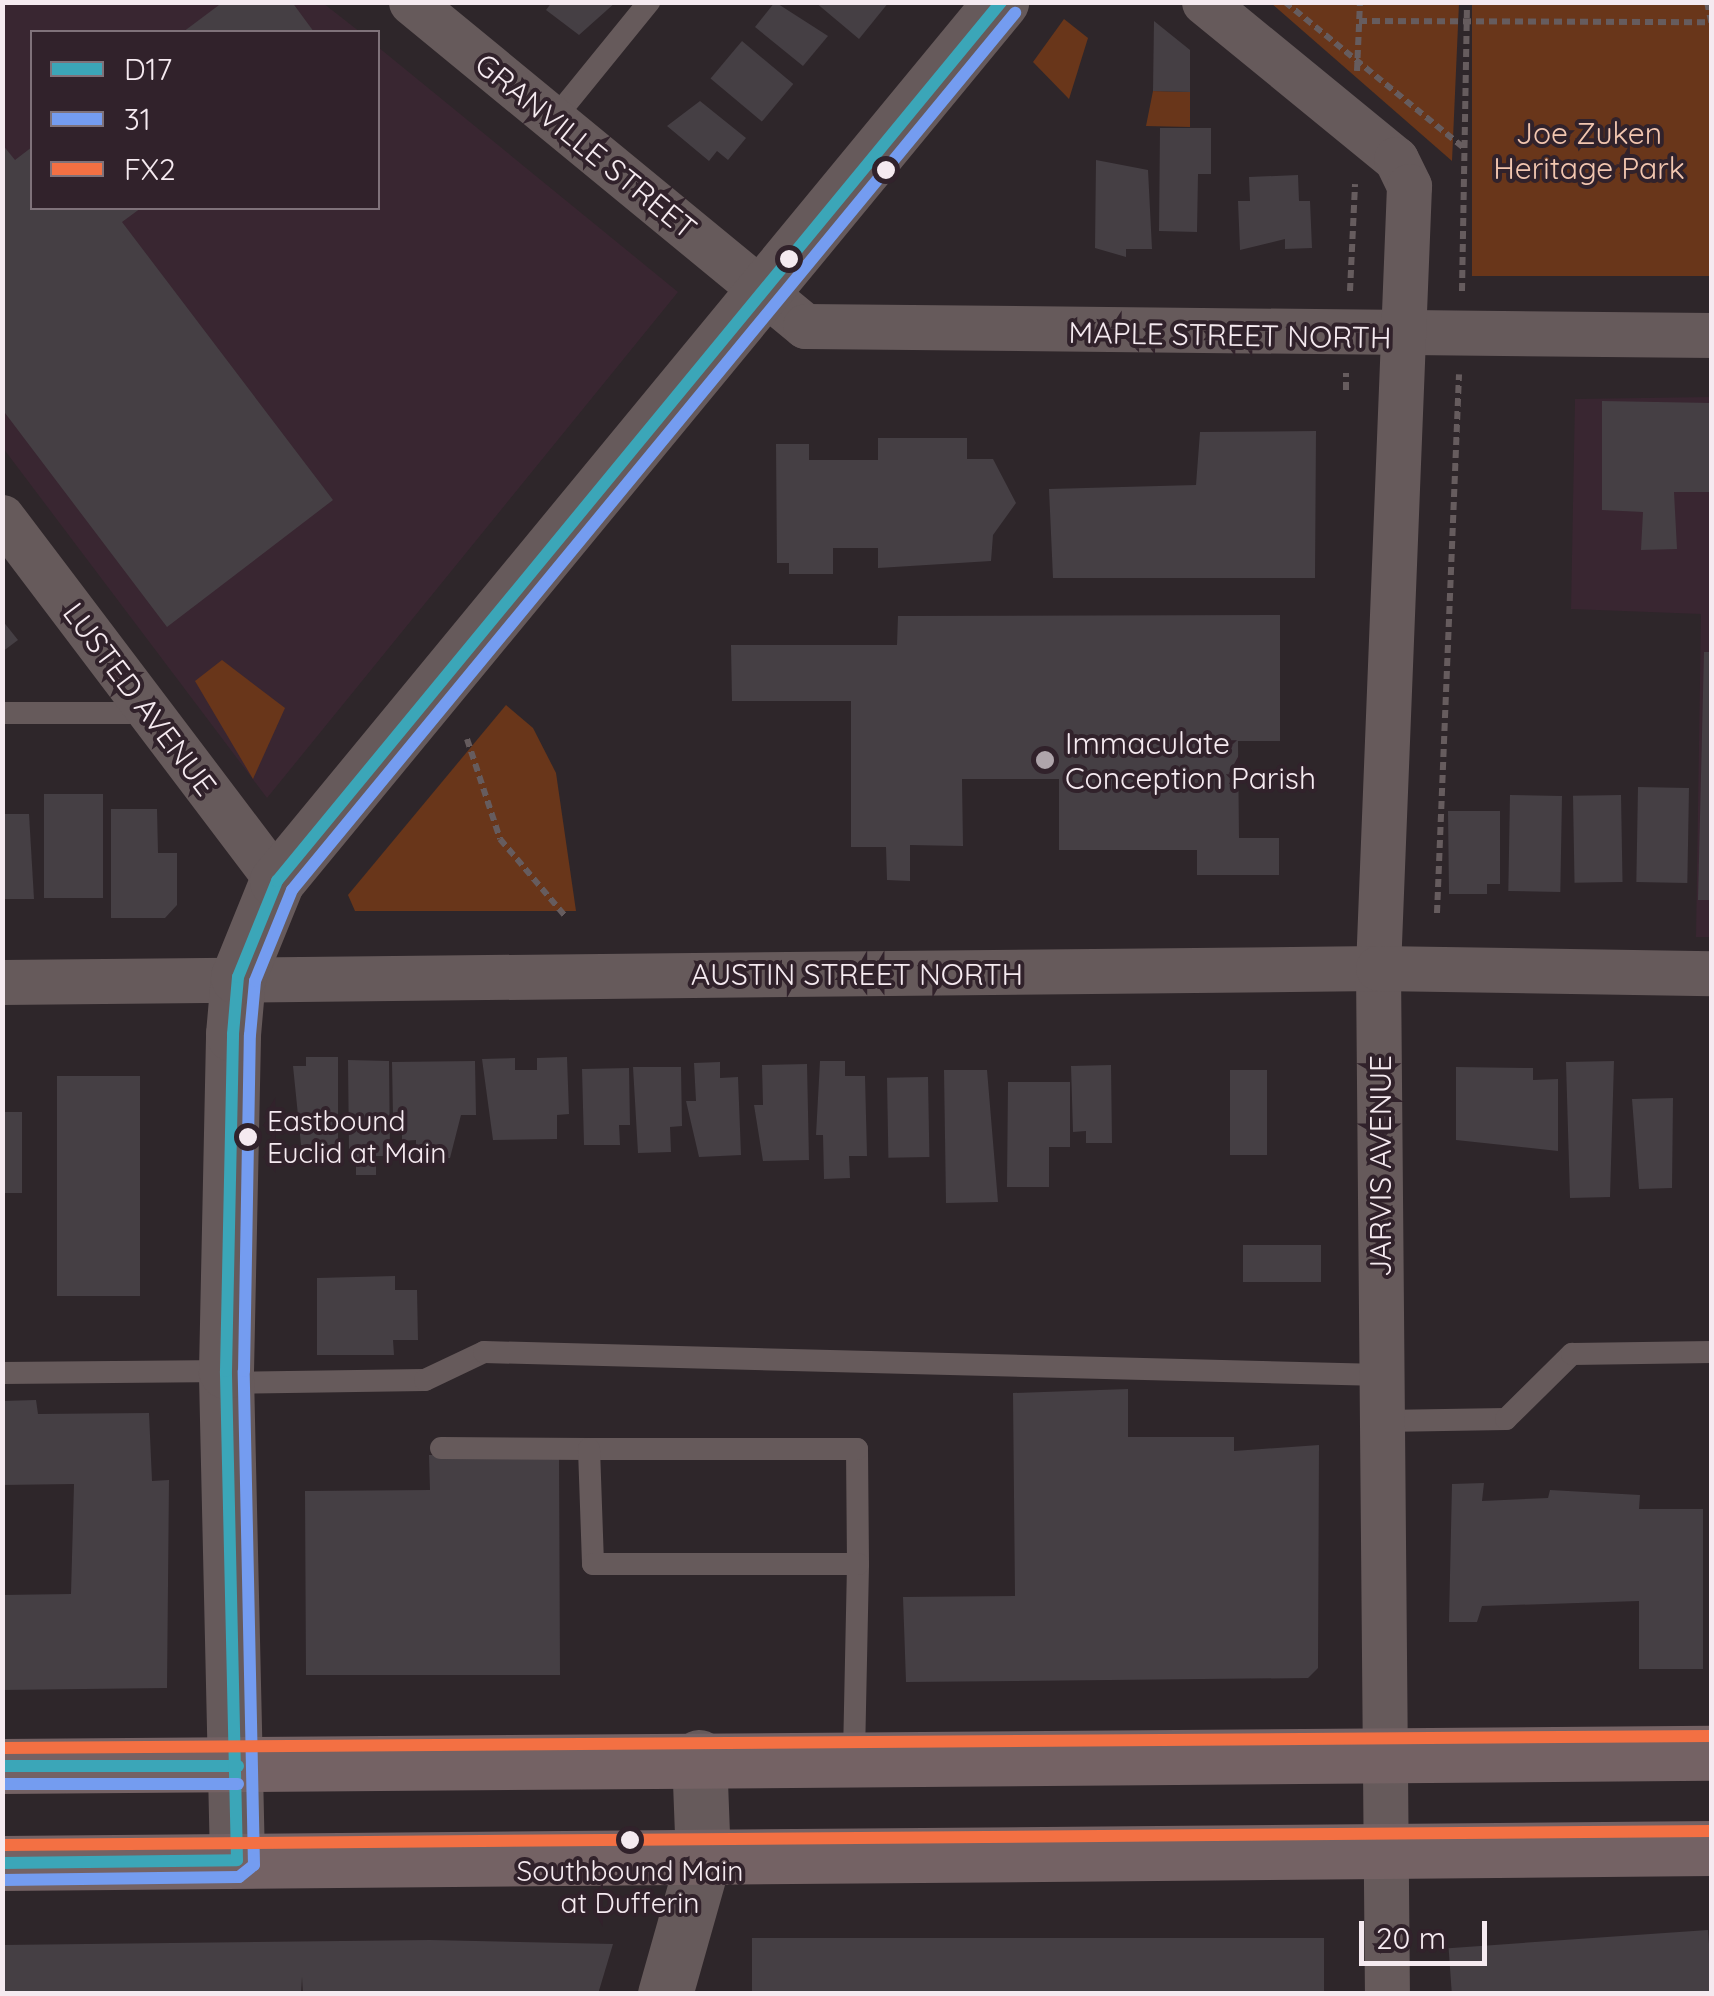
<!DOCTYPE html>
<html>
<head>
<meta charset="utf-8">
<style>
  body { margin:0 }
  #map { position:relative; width:1714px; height:1996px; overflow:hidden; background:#2e262a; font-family:Quicksand,sans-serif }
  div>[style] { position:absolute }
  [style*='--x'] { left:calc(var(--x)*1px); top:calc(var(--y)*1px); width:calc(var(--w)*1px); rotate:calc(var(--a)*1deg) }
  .built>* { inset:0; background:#392631 }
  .green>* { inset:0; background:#69361a; transform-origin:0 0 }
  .building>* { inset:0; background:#453f44; transform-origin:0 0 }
  .path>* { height:6px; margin-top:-3px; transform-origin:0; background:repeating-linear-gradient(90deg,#665c5e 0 8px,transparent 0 13px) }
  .service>* { height:22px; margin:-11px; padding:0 11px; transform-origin:11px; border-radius:11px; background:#665a5b }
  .minor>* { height:45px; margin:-22.5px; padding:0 22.5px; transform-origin:22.5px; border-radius:22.5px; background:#665a5b }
  .tertiary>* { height:55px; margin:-27.5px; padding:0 27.5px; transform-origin:27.5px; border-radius:27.5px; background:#665a5b }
  .primary>* { height:55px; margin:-27.5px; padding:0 27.5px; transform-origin:27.5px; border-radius:27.5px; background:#746264 }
  .bus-1>* { height:12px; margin:-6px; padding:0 6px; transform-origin:6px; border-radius:6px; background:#3ba6b8 }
  .bus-2>* { height:12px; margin:-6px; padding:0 6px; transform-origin:6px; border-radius:6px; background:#749cf0 }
  .bus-3>* { height:12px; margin:-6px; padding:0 6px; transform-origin:6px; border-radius:6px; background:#f37043 }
  .dots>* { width:28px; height:28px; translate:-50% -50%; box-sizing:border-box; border:5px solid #31222b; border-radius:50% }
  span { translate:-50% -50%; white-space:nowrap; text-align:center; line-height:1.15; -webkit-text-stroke:8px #31222b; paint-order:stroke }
  .bus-label { font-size:28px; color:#f5eaf0 }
  .left { translate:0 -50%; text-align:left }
  .park-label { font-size:30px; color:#f2c6b0 }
  .street-label { font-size:30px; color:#f5eaf0 }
  .poi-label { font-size:30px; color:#f5eaf0 }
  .frame { position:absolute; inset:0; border:5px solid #f5eaf0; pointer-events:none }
  .legend { position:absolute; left:30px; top:30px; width:350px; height:180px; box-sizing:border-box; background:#31222b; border:2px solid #7f727a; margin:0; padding:12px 18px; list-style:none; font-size:30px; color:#f5eaf0 }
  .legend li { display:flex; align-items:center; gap:20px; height:50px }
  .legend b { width:50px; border:2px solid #7f727a }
  .scale { position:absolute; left:1359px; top:1921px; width:128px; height:45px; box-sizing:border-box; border:5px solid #f5eaf0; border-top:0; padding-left:12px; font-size:30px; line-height:35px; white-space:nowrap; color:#f5eaf0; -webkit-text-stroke:8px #31222b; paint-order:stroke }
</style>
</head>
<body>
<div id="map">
  <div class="built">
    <i style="clip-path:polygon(3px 3px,323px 3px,360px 32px,32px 32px,32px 208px,378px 208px,378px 47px,678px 292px,267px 798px,3px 448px)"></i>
    <i style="clip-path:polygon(1711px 397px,1711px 937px,1696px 937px,1701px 614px,1571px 609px,1575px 399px)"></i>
  </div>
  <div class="green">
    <i style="clip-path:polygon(1271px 3px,1459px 3px,1452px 161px)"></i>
    <i style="left:1472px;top:3px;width:239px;height:273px"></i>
    <i style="clip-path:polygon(1064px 19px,1088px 38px,1069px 99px,1033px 62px)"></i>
    <i style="clip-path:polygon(1153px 91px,1190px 92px,1190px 127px,1146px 126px)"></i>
    <i style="clip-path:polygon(222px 660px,285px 708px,253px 779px,195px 681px)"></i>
    <i style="clip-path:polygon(506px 705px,533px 728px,556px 773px,576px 911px,355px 911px,348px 895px)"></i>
  </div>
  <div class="building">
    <i style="clip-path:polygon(223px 2px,292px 2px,314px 32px,183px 32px)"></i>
    <i style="clip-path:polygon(552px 2px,616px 2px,579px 35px,546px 10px)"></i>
    <i style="clip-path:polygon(775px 2px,828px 36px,803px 66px,755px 27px)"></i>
    <i style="clip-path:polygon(815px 2px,889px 2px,859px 39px)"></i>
    <i style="clip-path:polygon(1154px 21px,1190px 50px,1190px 92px,1153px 91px)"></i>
    <i style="left:742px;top:41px;width:67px;height:49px;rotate:40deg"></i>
    <i style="clip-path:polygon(700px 101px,746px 138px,728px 160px,717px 151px,709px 161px,667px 126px)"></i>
    <i style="clip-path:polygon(1160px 128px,1211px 128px,1211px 174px,1198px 174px,1197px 232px,1159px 231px)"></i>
    <i style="clip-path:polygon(2px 144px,15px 160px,32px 147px,32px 208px,141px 208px,122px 222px,333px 500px,167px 627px,2px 409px)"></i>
    <i style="clip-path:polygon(1096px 160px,1148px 170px,1152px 249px,1126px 249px,1126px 257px,1095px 248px)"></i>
    <i style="clip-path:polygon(1298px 175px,1299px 201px,1310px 201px,1312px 248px,1285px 249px,1285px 239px,1240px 250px,1238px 201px,1250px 201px,1249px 177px)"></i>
    <i style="clip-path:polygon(1602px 401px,1712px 403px,1709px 492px,1674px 492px,1677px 549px,1641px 550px,1643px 512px,1602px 510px)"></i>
    <i style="clip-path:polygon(1316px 431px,1315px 578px,1053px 578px,1049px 489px,1196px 485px,1200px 432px)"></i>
    <i style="clip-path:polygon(878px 438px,967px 438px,967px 459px,993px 459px,1016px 503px,993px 535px,991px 561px,878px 568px,878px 548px,833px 548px,833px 574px,789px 574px,789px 563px,777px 563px,776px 444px,809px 444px,809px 460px,878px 460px)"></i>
    <i style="clip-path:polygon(1280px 615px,1280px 741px,1238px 741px,1239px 838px,1279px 838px,1279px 875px,1197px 875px,1197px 850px,1059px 850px,1059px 779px,962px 779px,963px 846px,910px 845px,910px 881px,887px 880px,886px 847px,851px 847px,851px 701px,732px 701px,731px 645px,897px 645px,898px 616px)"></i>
    <i style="clip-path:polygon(2px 620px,18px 640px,2px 652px)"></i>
    <i style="clip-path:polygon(1704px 652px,1712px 652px,1712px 900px,1698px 900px)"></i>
    <i style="left:1638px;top:787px;width:51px;height:95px;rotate:1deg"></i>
    <i style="left:44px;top:794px;width:59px;height:104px"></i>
    <i style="left:1510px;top:795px;width:52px;height:96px;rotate:1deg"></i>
    <i style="left:1621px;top:795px;width:87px;height:48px;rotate:89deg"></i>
    <i style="clip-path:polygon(111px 809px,157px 809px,158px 853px,177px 853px,177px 905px,165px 918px,111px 918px)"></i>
    <i style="clip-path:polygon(1448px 811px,1500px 811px,1500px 884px,1487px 884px,1487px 894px,1449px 894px)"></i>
    <i style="clip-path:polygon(2px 814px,29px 814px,34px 899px,2px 899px)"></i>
    <i style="clip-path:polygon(306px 1057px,338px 1057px,338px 1145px,301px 1145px,293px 1066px,306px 1066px)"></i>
    <i style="clip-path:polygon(567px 1057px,569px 1114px,557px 1115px,557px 1139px,493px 1140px,482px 1059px,515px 1058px,515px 1070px,537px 1070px,537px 1058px)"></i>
    <i style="clip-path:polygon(348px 1060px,389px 1061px,390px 1156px,376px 1156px,376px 1175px,356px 1175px,356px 1151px,349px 1151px)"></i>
    <i style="clip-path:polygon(475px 1061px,476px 1115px,461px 1115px,450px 1158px,416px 1159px,416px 1140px,402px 1141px,402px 1116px,393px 1117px,392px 1062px)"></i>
    <i style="clip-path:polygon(820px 1061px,845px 1061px,845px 1076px,865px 1076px,867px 1156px,849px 1156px,850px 1178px,824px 1179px,823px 1135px,816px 1135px)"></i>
    <i style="clip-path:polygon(1614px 1061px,1610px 1197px,1570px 1198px,1566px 1062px)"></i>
    <i style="clip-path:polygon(720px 1062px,720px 1078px,738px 1077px,741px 1155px,699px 1157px,686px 1101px,696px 1101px,694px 1063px)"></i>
    <i style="clip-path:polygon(807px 1064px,809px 1160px,763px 1161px,754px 1105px,763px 1105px,762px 1065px)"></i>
    <i style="clip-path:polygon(1111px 1065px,1112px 1143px,1086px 1143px,1086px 1131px,1073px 1132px,1071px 1066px)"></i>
    <i style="clip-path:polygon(633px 1067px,681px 1067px,682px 1126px,670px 1127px,671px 1152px,638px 1153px)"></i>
    <i style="clip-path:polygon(1456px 1067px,1533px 1068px,1533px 1080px,1558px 1079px,1558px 1151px,1456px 1140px)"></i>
    <i style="clip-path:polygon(629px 1068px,630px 1125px,619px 1125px,620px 1145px,584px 1145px,582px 1069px)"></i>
    <i style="clip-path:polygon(944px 1070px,987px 1070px,998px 1202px,946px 1203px)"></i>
    <i style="left:1230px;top:1070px;width:37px;height:85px"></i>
    <i style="left:57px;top:1076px;width:83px;height:220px"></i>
    <i style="left:928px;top:1077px;width:80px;height:41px;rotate:89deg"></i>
    <i style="clip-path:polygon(1008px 1082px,1070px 1082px,1070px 1147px,1049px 1147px,1049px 1187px,1007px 1187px)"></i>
    <i style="clip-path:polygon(1673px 1098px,1672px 1188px,1639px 1189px,1632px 1099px)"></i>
    <i style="left:2px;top:1112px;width:20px;height:81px"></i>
    <i style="left:1243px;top:1245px;width:78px;height:37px"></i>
    <i style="clip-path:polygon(395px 1276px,395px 1290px,417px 1290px,418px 1340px,393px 1340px,394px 1355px,317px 1355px,317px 1278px)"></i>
    <i style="clip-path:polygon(1128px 1389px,1128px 1437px,1234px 1437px,1234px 1451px,1319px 1445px,1318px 1668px,1308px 1678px,906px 1682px,903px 1597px,1015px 1596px,1013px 1393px)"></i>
    <i style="clip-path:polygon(36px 1400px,38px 1414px,149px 1413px,152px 1481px,169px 1480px,167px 1688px,2px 1690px,2px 1595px,71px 1594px,74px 1484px,2px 1485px,2px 1401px)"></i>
    <i style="clip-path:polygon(559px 1454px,560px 1675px,306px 1675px,305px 1491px,430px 1490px,429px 1455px)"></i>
    <i style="clip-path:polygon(1484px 1483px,1482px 1501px,1548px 1498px,1550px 1490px,1640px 1495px,1639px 1509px,1703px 1509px,1703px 1669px,1639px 1669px,1639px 1601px,1482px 1606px,1477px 1622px,1449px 1622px,1452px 1484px)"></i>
    <i style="left:1708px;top:1930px;width:64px;height:260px;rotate:86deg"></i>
    <i style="left:752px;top:1938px;width:572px;height:59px"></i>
    <i style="clip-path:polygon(430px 1940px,613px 1944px,598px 1994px,303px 1994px,302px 1977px,301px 1994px,2px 1994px,2px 1945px)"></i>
  </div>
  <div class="path">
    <i style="--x:1285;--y:2;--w:230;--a:39.2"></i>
    <i style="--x:1707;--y:2;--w:25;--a:78"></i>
    <i style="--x:1359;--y:21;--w:348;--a:0.2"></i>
    <i style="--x:1357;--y:71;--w:69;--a:-87.5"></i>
    <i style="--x:1350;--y:291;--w:107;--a:-87.3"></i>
    <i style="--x:1462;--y:291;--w:289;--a:-89"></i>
    <i style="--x:1346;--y:390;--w:17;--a:-90"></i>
    <i style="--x:467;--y:739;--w:105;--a:71.7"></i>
    <i style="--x:500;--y:839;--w:102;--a:49.8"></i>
    <i style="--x:1437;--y:913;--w:539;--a:-87.66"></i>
  </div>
  <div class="service">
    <i style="--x:554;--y:119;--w:151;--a:-50.9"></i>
    <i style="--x:2;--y:713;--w:148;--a:0"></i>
    <i style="--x:2;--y:1373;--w:224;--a:-0.5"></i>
    <i style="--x:227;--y:1383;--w:198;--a:-0.9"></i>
    <i style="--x:425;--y:1380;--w:65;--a:-25.4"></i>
    <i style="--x:484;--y:1352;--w:898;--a:1.47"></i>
    <i style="--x:1383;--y:1421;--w:123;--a:-0.9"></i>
    <i style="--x:1506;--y:1419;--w:93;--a:-44.6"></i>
    <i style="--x:1572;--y:1354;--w:140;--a:-0.8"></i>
    <i style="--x:441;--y:1448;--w:148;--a:0.4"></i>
    <i style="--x:854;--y:1756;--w:192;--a:-88.8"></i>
    <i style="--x:858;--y:1564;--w:115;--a:-90.5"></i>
    <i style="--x:857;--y:1449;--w:268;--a:180"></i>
    <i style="--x:589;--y:1449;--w:115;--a:88"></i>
    <i style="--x:593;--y:1564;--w:265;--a:0"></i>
  </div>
  <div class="minor">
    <i style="--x:411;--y:2;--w:510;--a:39.43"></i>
    <i style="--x:805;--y:326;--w:907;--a:0.57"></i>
    <i style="--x:1204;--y:2;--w:248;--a:39.3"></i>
    <i style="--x:1396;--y:159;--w:30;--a:64"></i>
    <i style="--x:1409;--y:186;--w:783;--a:92.27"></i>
    <i style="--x:1378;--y:968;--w:1026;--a:89.5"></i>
    <i style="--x:2;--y:517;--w:456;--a:52.9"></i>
    <i style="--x:2;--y:982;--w:1376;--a:-0.58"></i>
    <i style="--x:1378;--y:968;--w:334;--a:0.9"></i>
  </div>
  <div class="tertiary">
    <i style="--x:237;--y:1860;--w:489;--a:-91.3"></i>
    <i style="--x:226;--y:1371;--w:337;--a:-88.8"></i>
    <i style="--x:233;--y:1034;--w:57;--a:-85"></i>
    <i style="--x:238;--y:977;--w:104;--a:-67.9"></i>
    <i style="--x:277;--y:881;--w:1139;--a:-50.52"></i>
    <i style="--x:665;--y:1994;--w:139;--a:-74.2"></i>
    <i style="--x:703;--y:1860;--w:103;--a:-92.2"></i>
  </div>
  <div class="primary">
    <i style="--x:2;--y:1766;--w:1710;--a:-0.44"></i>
    <i style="--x:2;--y:1863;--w:1710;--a:-0.5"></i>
  </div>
  <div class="bus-1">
    <i style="--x:2;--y:1766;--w:236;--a:0"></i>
    <i style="--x:2;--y:1863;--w:235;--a:-0.7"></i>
    <i style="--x:237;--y:1860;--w:489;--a:-91.3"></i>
    <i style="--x:226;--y:1371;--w:337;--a:-88.8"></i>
    <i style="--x:233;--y:1034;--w:57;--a:-85"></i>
    <i style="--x:238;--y:977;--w:104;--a:-67.9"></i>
    <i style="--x:277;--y:881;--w:1139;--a:-50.52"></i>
  </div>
  <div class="bus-2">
    <i style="--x:2;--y:1784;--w:236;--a:0"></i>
    <i style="--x:2;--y:1880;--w:237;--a:-0.7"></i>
    <i style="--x:239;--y:1877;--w:19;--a:-39"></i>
    <i style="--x:254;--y:1865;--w:494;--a:-91.2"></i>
    <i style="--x:244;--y:1371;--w:336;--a:-89"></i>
    <i style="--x:250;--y:1035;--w:54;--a:-84.7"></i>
    <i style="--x:255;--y:981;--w:98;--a:-67.9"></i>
    <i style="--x:292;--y:890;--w:1137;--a:-50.5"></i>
  </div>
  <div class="bus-3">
    <i style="--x:2;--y:1748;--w:1710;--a:-0.4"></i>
    <i style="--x:2;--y:1845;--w:1710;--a:-0.47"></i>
  </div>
  <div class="dots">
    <i style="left:886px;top:170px;background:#f5eaf0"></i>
    <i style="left:789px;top:259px;background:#f5eaf0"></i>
    <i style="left:1045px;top:760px;background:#afa5ab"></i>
    <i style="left:248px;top:1137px;background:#f5eaf0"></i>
    <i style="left:630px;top:1840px;background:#f5eaf0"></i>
  </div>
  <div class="bus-label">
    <span class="left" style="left:267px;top:1137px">Eastbound<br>Euclid at Main</span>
    <span style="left:630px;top:1887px">Southbound Main<br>at Dufferin</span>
  </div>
  <div class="park-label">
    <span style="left:1589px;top:150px">Joe Zuken<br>Heritage Park</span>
  </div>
  <div class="street-label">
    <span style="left:586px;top:146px;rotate:39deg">GRANVILLE STREET</span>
    <span style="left:1230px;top:335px;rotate:1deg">MAPLE STREET NORTH</span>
    <span style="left:140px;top:699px;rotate:53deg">LUSTED AVENUE</span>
    <span style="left:857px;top:974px">AUSTIN STREET NORTH</span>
    <span style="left:1380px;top:1166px;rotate:-90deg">JARVIS AVENUE</span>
  </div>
  <div class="poi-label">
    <span class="left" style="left:1065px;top:760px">Immaculate<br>Conception Parish</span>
  </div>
  <div class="frame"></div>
  <ul class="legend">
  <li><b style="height:12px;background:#3ba6b8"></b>D17</li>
  <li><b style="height:12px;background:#749cf0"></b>31</li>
  <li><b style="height:12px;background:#f37043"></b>FX2</li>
  </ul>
  <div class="scale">20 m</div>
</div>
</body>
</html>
